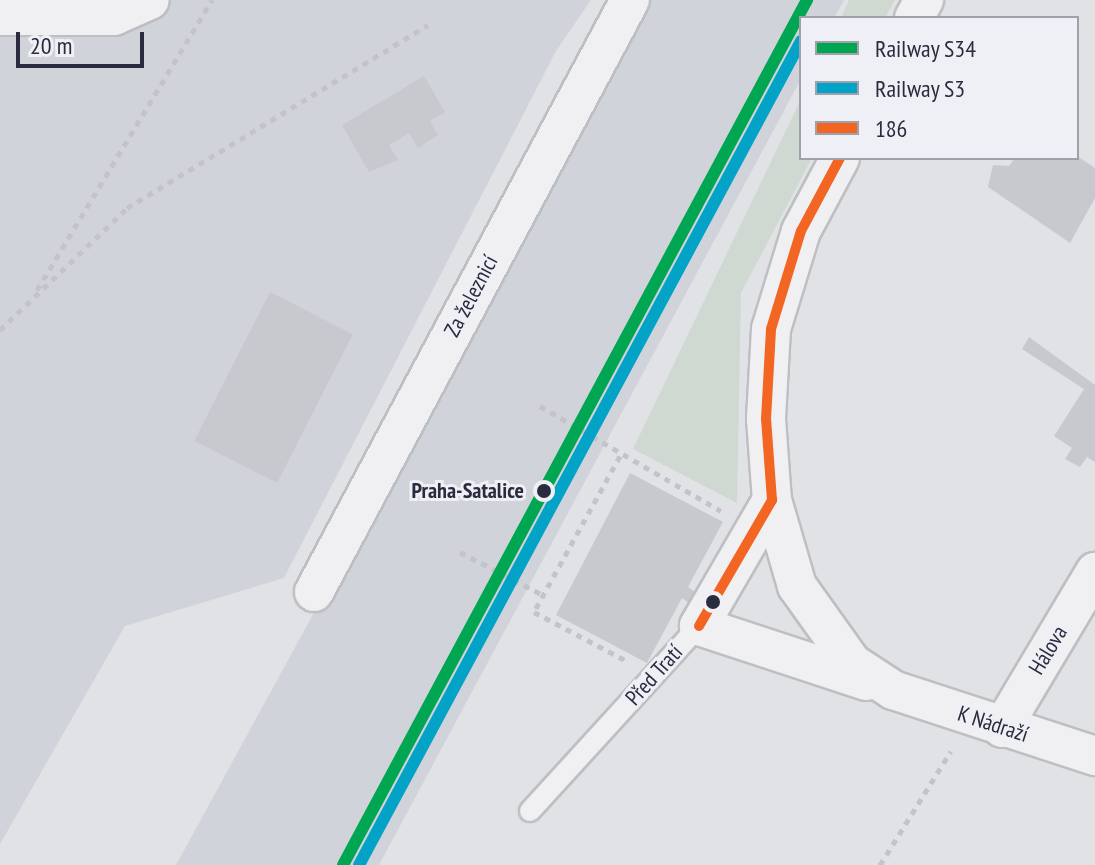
<!DOCTYPE html>
<html>
<head>
<meta charset="utf-8">
<style>
  body { margin:0 }
  #map { position:relative; width:1095px; height:865px; overflow:hidden; background:#e1e2e6; font-family:"PT Sans Narrow",sans-serif }
  div>[style] { position:absolute }
  [style*='--x'] { left:calc(var(--x)*1px); top:calc(var(--y)*1px); width:calc(var(--w)*1px); rotate:calc(var(--a)*1deg) }
  .built>* { inset:0; background:#d1d3da }
  .green>* { inset:0; background:#cfd9d2 }
  .building>* { inset:0; background:#c8c9ce; transform-origin:0 0 }
  .path>* { height:5px; margin-top:-2.5px; transform-origin:0; background:repeating-linear-gradient(90deg,#c3c3c9 0 6px,transparent 0 12px) }
  .roads { filter:drop-shadow(2px 0 #bebfc3) drop-shadow(-2px 0 #bebfc3) drop-shadow(0 2px #bebfc3) drop-shadow(0 -2px #bebfc3) }
  .service>* { height:20px; margin:-10px; padding:0 10px; transform-origin:10px; border-radius:10px; background:#f0f0f3 }
  .minor>* { height:38px; margin:-19px; padding:0 19px; transform-origin:19px; border-radius:19px; background:#f0f0f3 }
  .bus-1>* { height:10px; margin:-5px; padding:0 5px; transform-origin:5px; border-radius:5px; background:#f26522 }
  .rail-1>* { height:12px; margin:-6px; padding:0 6px; transform-origin:6px; border-radius:6px; background:#00a651 }
  .rail-2>* { height:12px; margin:-6px; padding:0 6px; transform-origin:6px; border-radius:6px; background:#02a3c7 }
  .dots>* { width:22px; height:22px; translate:-50% -50%; box-sizing:border-box; border:4px solid #eff0f5; border-radius:50% }
  span { translate:-50% -50%; white-space:nowrap; text-align:center; line-height:1.15; -webkit-text-stroke:6px #eff0f5; paint-order:stroke }
  .street-label { font-size:22px; color:#292b3e }
  .stop-label { font-size:22px; color:#292b3e; font-weight:700 }
  .right { translate:-100% -50%; text-align:right }
  .legend { position:absolute; left:799px; top:16px; width:280px; height:144px; box-sizing:border-box; background:#eff0f5; border:2px solid #a0a1ac; margin:0; padding:10px 14px; list-style:none; font-size:24px; color:#292b3e }
  .legend li { display:flex; align-items:center; gap:16px; height:40px }
  .legend b { width:40px; border:2px solid #a0a1ac }
  .scale { position:absolute; left:16px; top:32px; width:128px; height:36px; box-sizing:border-box; border:4px solid #292b3e; border-top:0; padding-left:10px; font-size:24px; line-height:28px; white-space:nowrap; color:#292b3e; -webkit-text-stroke:6px #eff0f5; paint-order:stroke }
</style>
</head>
<body>
<div id="map">
  <div class="built">
    <i style="clip-path:polygon(0 0,591px 0,556px 51px,284px 578px,125px 626px,0 844px)"></i>
    <i style="clip-path:polygon(649px 0,844px 0,834px 18px,801px 18px,801px 79px,379px 865px,176px 865px)"></i>
  </div>
  <div class="green">
    <i style="clip-path:polygon(849px 0,895px 0,885px 18px,841px 18px)"></i>
    <i style="clip-path:polygon(801px 99px,801px 158px,812px 158px,741px 293px,737px 503px,633px 449px)"></i>
  </div>
  <div class="building">
    <i style="clip-path:polygon(424px 76px,445px 112px,430px 121px,438px 135px,418px 148px,409px 133px,389px 145px,398px 160px,369px 172px,342px 125px)"></i>
    <i style="clip-path:polygon(1077px 156px,1095px 168px,1095px 198px,1070px 243px,988px 187px,993px 165px,1009px 166px,1015px 158px)"></i>
    <i style="left:270px;top:292px;width:93px;height:167px;rotate:27deg"></i>
    <i style="clip-path:polygon(1029px 337px,1095px 385px,1095px 462px,1087px 457px,1080px 467px,1065px 459px,1072px 448px,1054px 436px,1084px 389px,1022px 349px)"></i>
    <i style="clip-path:polygon(630px 473px,723px 522px,688px 587px,695px 592px,689px 603px,682px 598px,647px 663px,556px 615px)"></i>
  </div>
  <div class="path">
    <i style="--x:37;--y:290;--w:339;--a:-58.9"></i>
    <i style="--x:0;--y:330;--w:176;--a:-43.8"></i>
    <i style="--x:127;--y:208;--w:352;--a:-31.3"></i>
    <i style="--x:540;--y:406;--w:209;--a:30.1"></i>
    <i style="--x:620;--y:456;--w:178;--a:118.9"></i>
    <i style="--x:534;--y:612;--w:105;--a:27.8"></i>
    <i style="--x:460;--y:552;--w:93;--a:27.4"></i>
    <i style="--x:880;--y:865;--w:134;--a:-58.1"></i>
  </div>
  <div class="roads">
    <div class="service">
      <i style="--x:530;--y:811;--w:251;--a:-47.6"></i>
    </div>
    <div class="minor">
      <i style="--x:0;--y:16;--w:114;--a:0"></i>
      <i style="--x:114;--y:16;--w:39;--a:-24"></i>
      <i style="--x:914;--y:18;--w:21;--a:-61"></i>
      <i style="--x:840;--y:158;--w:83;--a:118.1"></i>
      <i style="--x:801;--y:231;--w:102;--a:107"></i>
      <i style="--x:771;--y:329;--w:90;--a:93.2"></i>
      <i style="--x:766;--y:419;--w:81;--a:85.8"></i>
      <i style="--x:772;--y:500;--w:90;--a:73.8"></i>
      <i style="--x:797;--y:586;--w:95;--a:54.5"></i>
      <i style="--x:852;--y:663;--w:49;--a:33.4"></i>
      <i style="--x:893;--y:690;--w:213;--a:18.1"></i>
      <i style="--x:772;--y:500;--w:146;--a:120.1"></i>
      <i style="--x:699;--y:626;--w:176;--a:18.2"></i>
      <i style="--x:314;--y:592;--w:671;--a:-61.91"></i>
      <i style="--x:1002;--y:728;--w:182;--a:-59.2"></i>
    </div>
  </div>
  <div class="bus-1">
    <i style="--x:699;--y:626;--w:146;--a:-59.9"></i>
    <i style="--x:772;--y:500;--w:81;--a:-94.2"></i>
    <i style="--x:766;--y:419;--w:90;--a:-86.8"></i>
    <i style="--x:771;--y:329;--w:102;--a:-73"></i>
    <i style="--x:801;--y:231;--w:83;--a:-61.9"></i>
  </div>
  <div class="rail-1">
    <i style="--x:343;--y:865;--w:982;--a:-61.79"></i>
  </div>
  <div class="rail-2">
    <i style="--x:359;--y:865;--w:935;--a:-61.79"></i>
  </div>
  <div class="dots">
    <i style="left:544px;top:491px;background:#292b3e"></i>
    <i style="left:713px;top:602px;background:#292b3e"></i>
  </div>
  <div class="street-label">
    <span style="left:471px;top:296px;rotate:-62deg">Za železnicí</span>
    <span style="left:1048px;top:650px;rotate:-59deg">Hálova</span>
    <span style="left:654px;top:675px;rotate:-48deg">Před Tratí</span>
    <span style="left:993px;top:724px;rotate:18deg">K Nádraží</span>
  </div>
  <div class="stop-label">
    <span class="right" style="left:524px;top:491px">Praha-Satalice</span>
  </div>
  <ul class="legend">
  <li><b style="height:10px;background:#00a651"></b>Railway S34</li>
  <li><b style="height:10px;background:#02a3c7"></b>Railway S3</li>
  <li><b style="height:10px;background:#f26522"></b>186</li>
  </ul>
  <div class="scale">20 m</div>
</div>
</body>
</html>
